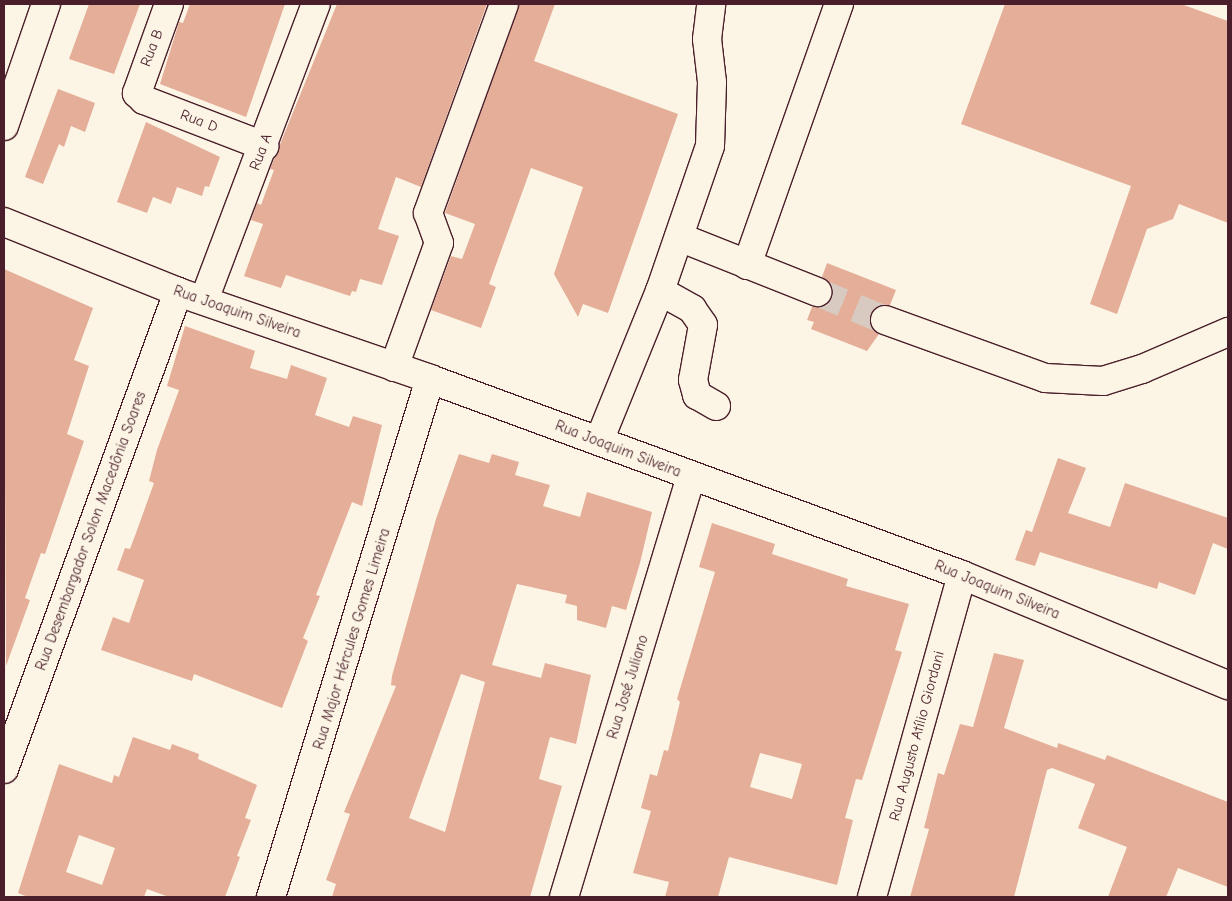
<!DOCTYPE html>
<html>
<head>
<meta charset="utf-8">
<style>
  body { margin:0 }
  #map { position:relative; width:1232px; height:901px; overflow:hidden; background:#fcf5e5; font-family:"Comic Neue",sans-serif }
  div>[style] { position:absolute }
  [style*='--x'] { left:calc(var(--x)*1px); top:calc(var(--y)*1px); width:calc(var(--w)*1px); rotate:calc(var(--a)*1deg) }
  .building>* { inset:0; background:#e4ae99 }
  .minor-tunnel>* { height:28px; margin-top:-14px; transform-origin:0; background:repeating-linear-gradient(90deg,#d8cac0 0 28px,transparent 0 42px) }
  .roads { filter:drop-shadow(1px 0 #4a1f2b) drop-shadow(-1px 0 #4a1f2b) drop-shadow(0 1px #4a1f2b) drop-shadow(0 -1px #4a1f2b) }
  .minor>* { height:28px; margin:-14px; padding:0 14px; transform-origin:14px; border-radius:14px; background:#fcf5e5 }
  span { translate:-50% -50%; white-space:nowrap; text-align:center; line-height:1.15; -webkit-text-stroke:5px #fcf5e5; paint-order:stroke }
  .street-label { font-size:15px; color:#4a1f2b }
  .frame { position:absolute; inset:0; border:5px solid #4a1f2b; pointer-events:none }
</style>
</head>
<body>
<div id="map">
  <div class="building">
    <i style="clip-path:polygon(89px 4px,140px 4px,114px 74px,69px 59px)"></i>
    <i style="clip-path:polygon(190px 4px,285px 4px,246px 117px,160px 84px,179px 22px,183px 23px)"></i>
    <i style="clip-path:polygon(337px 4px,487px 4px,421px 187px,396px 177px,378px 229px,399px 236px,382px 285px,360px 279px,356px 292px,352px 291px,350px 296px,286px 275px,281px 288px,244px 276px,263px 224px,251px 220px,257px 203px,261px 205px,274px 170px,270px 169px)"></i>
    <i style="clip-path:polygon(519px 4px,555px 4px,534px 61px,678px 114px,608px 313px,583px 304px,578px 317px,554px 274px,583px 187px,531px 168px,489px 284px,496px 287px,481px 328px,431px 310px,451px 256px,462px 259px,475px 224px,445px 213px)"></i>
    <i style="clip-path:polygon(1005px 4px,1181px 4px,1228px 21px,1228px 223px,1179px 204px,1173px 219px,1147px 229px,1117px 314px,1090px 304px,1131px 186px,961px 124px)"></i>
    <i style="clip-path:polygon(58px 89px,95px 103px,85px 132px,71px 126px,64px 147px,59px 144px,43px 184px,25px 177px)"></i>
    <i style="clip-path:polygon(146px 122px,220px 157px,209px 187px,205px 186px,202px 196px,177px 187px,171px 204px,153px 197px,147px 213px,117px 202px)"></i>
    <i style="clip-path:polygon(827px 263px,896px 290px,890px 305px,882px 305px,871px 314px,870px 323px,879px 334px,867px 351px,811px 329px,814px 322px,807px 320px,812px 307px,826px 305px,832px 297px,830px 283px,822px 277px)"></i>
    <i style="clip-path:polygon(4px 269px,93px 308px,74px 360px,89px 366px,67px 434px,84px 441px,45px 554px,41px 553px,25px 598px,30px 600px,6px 666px)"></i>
    <i style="clip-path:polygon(185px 326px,255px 351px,250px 368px,287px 379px,291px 365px,327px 378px,315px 415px,349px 427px,353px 416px,382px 425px,362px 506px,352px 502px,316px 595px,320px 596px,303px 638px,308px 641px,282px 708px,194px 674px,192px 681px,101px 650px,113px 617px,129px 623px,144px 580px,117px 570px,125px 548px,130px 549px,136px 533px,154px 483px,149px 481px,157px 450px,179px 390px,167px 386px)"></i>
    <i style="clip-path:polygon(evenodd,459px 454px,489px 463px,492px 454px,519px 462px,515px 475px,550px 485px,543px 506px,580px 517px,587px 492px,652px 512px,640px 563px,626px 610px,612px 606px,606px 628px,577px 620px,577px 606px,565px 603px,567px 595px,517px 584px,512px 600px,492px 665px,541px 678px,545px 663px,591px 675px,576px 744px,550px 737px,539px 779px,562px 786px,530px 897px,332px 897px,336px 884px,326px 880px,350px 814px,344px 812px,396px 686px,391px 685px,392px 676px,436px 519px,459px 454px,461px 674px,485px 682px,445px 832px,409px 818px,461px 674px)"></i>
    <i style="clip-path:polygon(1058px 458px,1086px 468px,1068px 513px,1110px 527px,1125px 483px,1228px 518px,1228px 549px,1213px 543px,1195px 595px,1159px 582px,1157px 589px,1040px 552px,1035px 566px,1015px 560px,1026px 530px,1032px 532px)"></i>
    <i style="clip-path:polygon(evenodd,712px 523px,775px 544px,772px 554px,848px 579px,846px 586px,909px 604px,895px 650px,902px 652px,862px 780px,856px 779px,845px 818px,853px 820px,837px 885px,729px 857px,718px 897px,665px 897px,669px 882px,633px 873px,651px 811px,641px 808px,650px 774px,657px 776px,664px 750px,668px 751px,680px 702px,677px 699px,715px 572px,699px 567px,712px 523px,760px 753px,802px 764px,792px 799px,750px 787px,760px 753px)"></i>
    <i style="clip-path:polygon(994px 653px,1024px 660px,1004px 728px,1057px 748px,1058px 743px,1105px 760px,1107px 755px,1228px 802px,1228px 887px,1178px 868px,1166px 897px,1108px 897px,1127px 847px,1078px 828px,1095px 784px,1052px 768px,1047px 770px,1014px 897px,910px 897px,929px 829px,924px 828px,938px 773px,944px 775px,960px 724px,973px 727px)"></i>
    <i style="clip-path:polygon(evenodd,133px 737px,170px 750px,172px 744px,199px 754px,198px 759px,257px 785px,245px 818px,251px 820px,237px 856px,240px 857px,225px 897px,169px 897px,147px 889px,144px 897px,28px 897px,18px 893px,59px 764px,112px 783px,114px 775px,119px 777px,133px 737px,79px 835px,115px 848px,102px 885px,66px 872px,79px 835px)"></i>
  </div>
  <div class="minor-tunnel">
    <i style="--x:817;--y:292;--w:74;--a:22.4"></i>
  </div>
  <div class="roads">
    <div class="minor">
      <i style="--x:169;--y:4;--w:95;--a:109.8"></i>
      <i style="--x:137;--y:93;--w:10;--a:45"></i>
      <i style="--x:144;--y:100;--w:129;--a:21"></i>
      <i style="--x:4;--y:126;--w:129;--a:-71"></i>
      <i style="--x:4;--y:222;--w:188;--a:21.9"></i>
      <i style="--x:178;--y:292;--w:267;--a:19"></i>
      <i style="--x:430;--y:379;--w:567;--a:20.22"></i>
      <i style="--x:962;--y:575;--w:288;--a:22.5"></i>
      <i style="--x:679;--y:237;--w:149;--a:21.7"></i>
      <i style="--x:747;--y:265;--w:277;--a:-70.6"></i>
      <i style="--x:660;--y:291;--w:37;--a:29"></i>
      <i style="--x:692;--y:309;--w:19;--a:55"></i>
      <i style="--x:703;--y:325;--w:56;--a:100.3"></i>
      <i style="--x:693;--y:380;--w:16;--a:75"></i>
      <i style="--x:697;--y:395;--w:22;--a:30"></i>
      <i style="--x:204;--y:300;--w:316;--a:-69.3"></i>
      <i style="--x:885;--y:320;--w:170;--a:19.9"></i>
      <i style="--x:1045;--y:378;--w:58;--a:3"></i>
      <i style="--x:1103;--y:381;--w:41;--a:-17.1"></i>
      <i style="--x:1142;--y:369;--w:94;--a:-23.3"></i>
      <i style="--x:394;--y:367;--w:132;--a:-70.1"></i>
      <i style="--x:439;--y:243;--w:32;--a:-110"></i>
      <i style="--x:428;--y:213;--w:222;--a:-70"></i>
      <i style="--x:599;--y:441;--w:162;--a:-67.9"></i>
      <i style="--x:660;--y:291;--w:153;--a:-71"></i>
      <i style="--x:710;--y:146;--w:64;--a:-88.2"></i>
      <i style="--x:712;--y:82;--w:43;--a:-96.6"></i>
      <i style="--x:707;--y:39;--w:35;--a:-83"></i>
      <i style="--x:4;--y:769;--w:508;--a:-69.96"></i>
      <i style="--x:271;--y:897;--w:542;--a:-72.94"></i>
      <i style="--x:564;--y:897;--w:439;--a:-73.2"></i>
      <i style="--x:872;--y:897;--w:334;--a:-74.4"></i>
    </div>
  </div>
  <div class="street-label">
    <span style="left:152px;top:48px;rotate:-69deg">Rua B</span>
    <span style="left:199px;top:121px;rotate:21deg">Rua D</span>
    <span style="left:261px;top:152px;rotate:-69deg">Rua A</span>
    <span style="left:237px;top:312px;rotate:19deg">Rua Joaquim Silveira</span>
    <span style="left:618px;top:449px;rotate:21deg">Rua Joaquim Silveira</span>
    <span style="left:91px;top:531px;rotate:-70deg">Rua Desembargador Solon Macedônia Soares</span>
    <span style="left:997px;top:590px;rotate:22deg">Rua Joaquim Silveira</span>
    <span style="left:352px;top:639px;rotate:-73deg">Rua Major Hércules Gomes Limeira</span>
    <span style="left:628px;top:687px;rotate:-73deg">Rua José Juliano</span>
    <span style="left:917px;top:736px;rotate:-75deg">Rua Augusto Atílio Giordani</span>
  </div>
  <div class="frame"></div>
</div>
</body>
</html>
